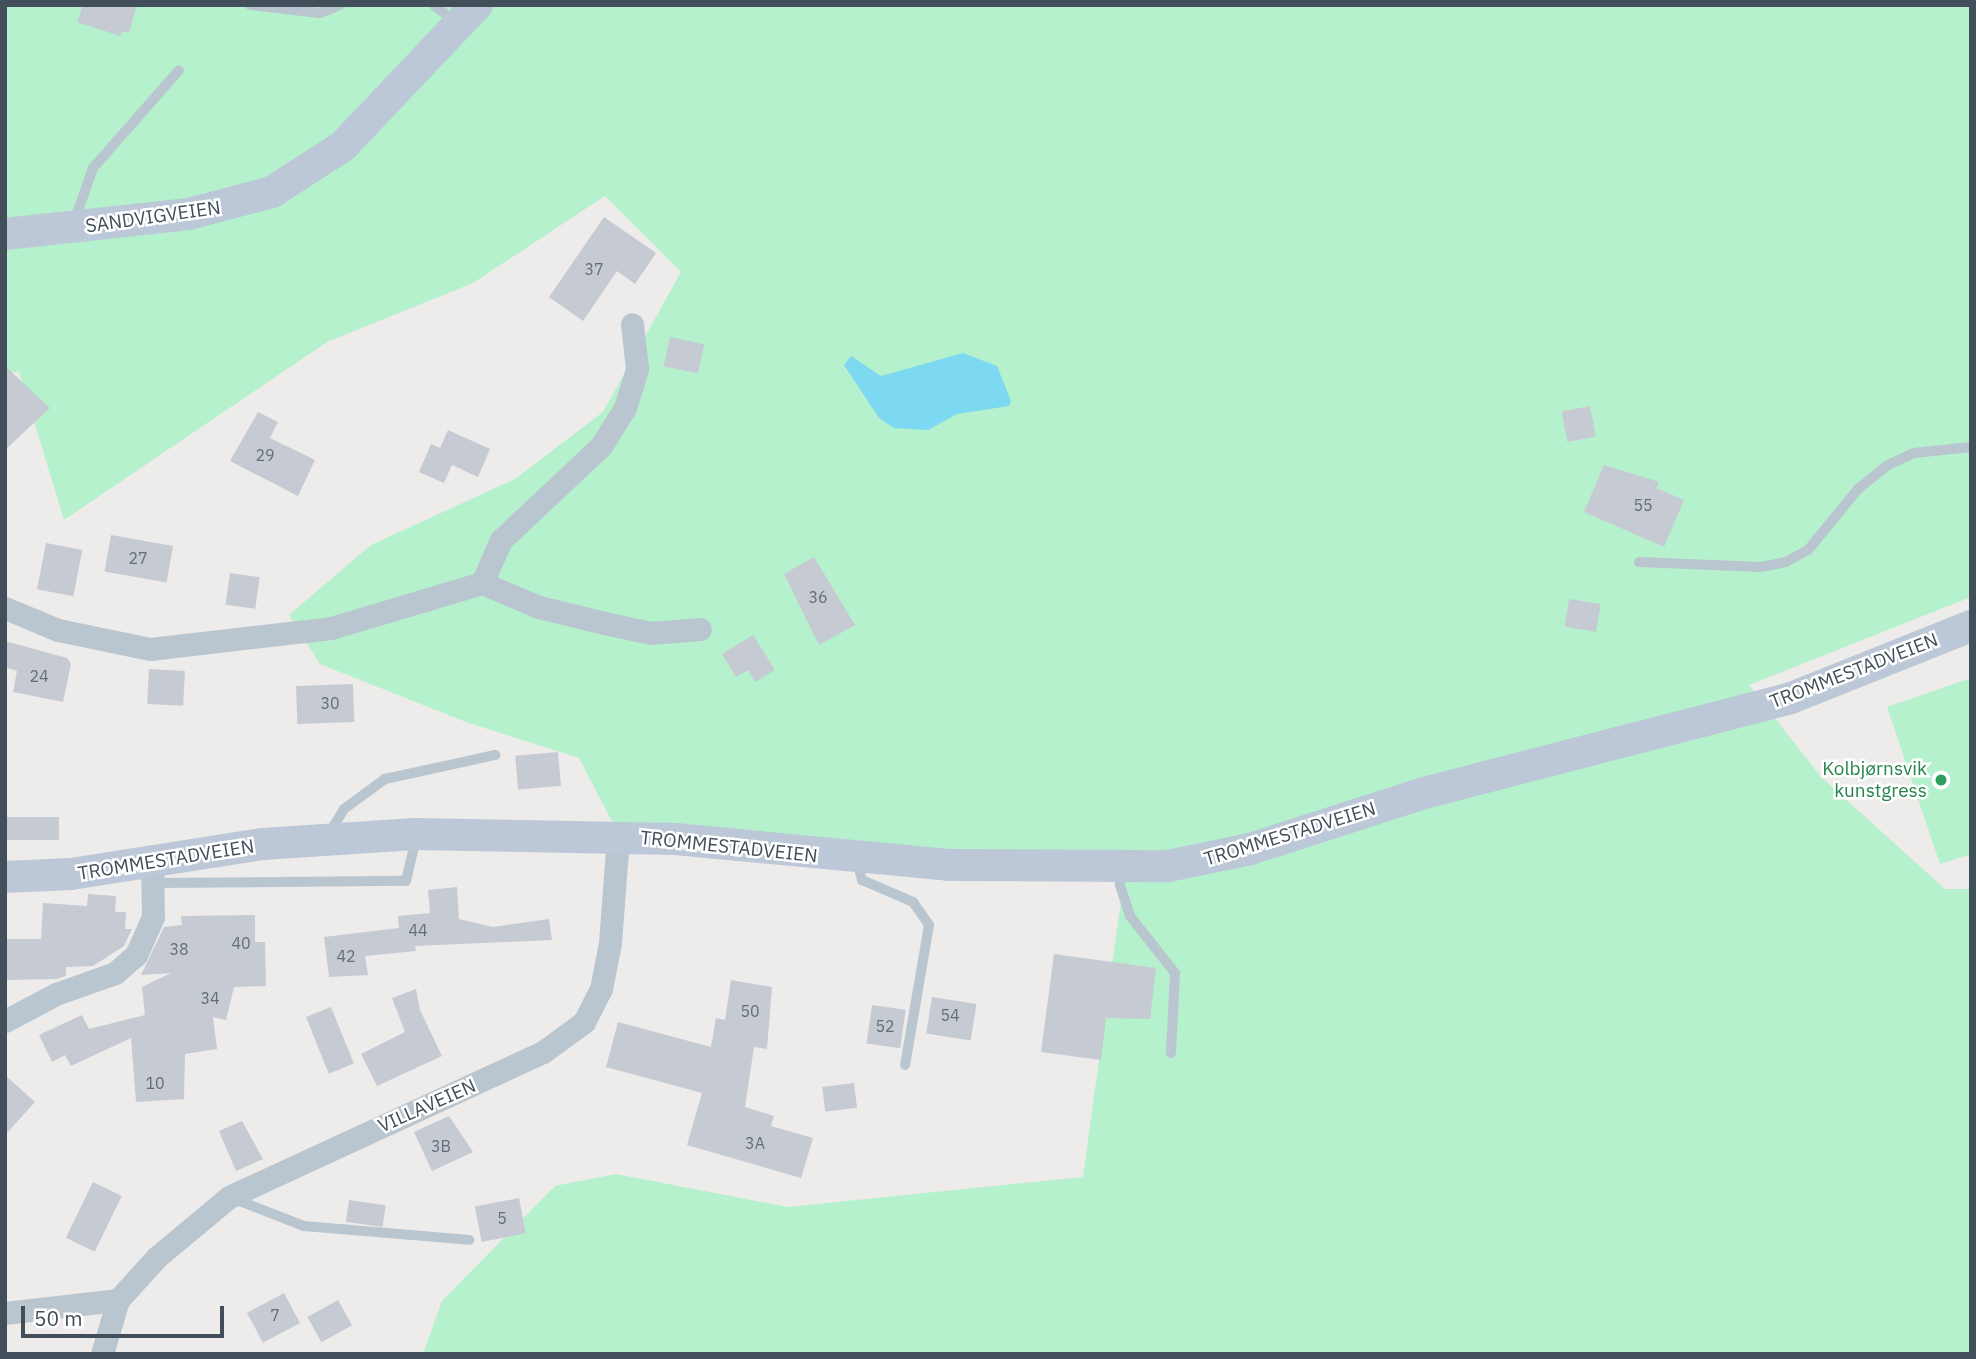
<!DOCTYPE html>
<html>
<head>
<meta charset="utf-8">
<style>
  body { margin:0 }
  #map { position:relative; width:1976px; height:1359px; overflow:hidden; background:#eeebeb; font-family:"IBM Plex Sans",sans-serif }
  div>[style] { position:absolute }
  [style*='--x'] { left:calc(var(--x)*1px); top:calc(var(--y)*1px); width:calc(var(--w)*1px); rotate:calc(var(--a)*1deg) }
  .green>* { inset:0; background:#b4f1cc }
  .water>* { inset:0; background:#7dd9f2 }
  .building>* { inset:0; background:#c6cad2; transform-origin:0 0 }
  .service>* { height:10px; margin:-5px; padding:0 5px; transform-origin:5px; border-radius:5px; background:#bac6cf }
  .minor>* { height:23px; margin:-11.5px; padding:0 11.5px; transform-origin:11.5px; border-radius:11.5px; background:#bac6cf }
  .secondary>* { height:32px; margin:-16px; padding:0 16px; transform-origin:16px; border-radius:16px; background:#bcc8d7 }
  .dots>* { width:19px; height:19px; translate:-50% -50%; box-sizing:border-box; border:4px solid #fff; border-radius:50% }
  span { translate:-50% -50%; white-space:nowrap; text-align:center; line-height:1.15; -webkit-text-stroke:5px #fff; paint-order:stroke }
  .number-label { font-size:16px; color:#636e78 }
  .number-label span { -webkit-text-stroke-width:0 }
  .street-label { font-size:19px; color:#424f5a }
  .leisure-label { font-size:19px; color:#27864d }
  .right { translate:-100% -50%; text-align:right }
  .frame { position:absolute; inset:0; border:7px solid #424f5a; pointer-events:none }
  .scale { position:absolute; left:21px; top:1306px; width:203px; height:32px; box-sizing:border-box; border:4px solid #424f5a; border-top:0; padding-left:9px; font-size:21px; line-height:24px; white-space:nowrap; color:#424f5a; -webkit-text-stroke:5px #fff; paint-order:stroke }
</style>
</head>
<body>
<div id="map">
  <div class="green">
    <i style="clip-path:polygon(5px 5px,1971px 5px,1971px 597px,1749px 685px,1821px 777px,1945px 889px,1971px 889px,1971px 1354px,423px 1354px,442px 1301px,555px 1186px,616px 1174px,788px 1207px,1083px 1177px,1124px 878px,619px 835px,579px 758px,466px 722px,320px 664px,289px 615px,371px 545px,515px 479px,603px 412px,681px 272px,605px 196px,473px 283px,327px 342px,64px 520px,19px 372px,5px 373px)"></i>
    <i style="clip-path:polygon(1971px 678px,1971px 854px,1940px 864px,1887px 707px)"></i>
  </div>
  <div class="water">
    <i style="clip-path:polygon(963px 353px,997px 366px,1011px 401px,1009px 406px,957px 414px,928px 430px,894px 428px,879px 418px,844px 365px,851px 356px,881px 376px)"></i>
  </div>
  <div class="building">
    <i style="clip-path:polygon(83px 5px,137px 5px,129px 33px,122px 31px,120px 36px,77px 22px)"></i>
    <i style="clip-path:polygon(604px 217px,656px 253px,635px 284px,617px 271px,583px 321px,549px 297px)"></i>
    <i style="left:670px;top:337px;width:35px;height:30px;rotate:12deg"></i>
    <i style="clip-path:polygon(5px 366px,50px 408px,5px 450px)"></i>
    <i style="left:1590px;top:406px;width:31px;height:29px;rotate:79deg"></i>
    <i style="clip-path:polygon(258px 412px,278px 422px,270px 438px,315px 460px,298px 496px,230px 461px)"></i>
    <i style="clip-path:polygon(448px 430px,490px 449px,478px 477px,452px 465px,444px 483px,419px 472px,431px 444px,440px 448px)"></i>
    <i style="clip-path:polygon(1604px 465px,1659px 482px,1656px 488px,1684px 500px,1664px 547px,1584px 512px)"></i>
    <i style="left:111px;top:535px;width:63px;height:37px;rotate:10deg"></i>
    <i style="left:46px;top:543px;width:37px;height:47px;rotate:11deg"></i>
    <i style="clip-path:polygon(814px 557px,855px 625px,819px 645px,784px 574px)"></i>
    <i style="left:230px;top:573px;width:30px;height:32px;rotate:8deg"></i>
    <i style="left:1569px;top:599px;width:32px;height:28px;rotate:9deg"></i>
    <i style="clip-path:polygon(753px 635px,775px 670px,755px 682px,748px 670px,736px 677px,722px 654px)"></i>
    <i style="clip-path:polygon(5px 641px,67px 658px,71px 664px,63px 702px,13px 692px,17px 671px,5px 667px)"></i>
    <i style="left:149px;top:669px;width:36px;height:35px;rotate:3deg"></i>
    <i style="left:353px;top:684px;width:38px;height:57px;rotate:88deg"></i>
    <i style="left:558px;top:752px;width:34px;height:43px;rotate:85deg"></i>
    <i style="left:5px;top:817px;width:54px;height:23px"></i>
    <i style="clip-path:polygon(457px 887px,459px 919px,493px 927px,549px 919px,552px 940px,415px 946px,416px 951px,365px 956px,368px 975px,329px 977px,324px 937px,399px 928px,398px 916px,430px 913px,428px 890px)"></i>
    <i style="clip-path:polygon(88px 894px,116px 896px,115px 912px,126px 912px,125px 929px,132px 929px,124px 946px,93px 966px,66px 967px,66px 976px,56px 979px,6px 980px,5px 939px,41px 939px,43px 903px,87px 906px)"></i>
    <i style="clip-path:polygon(255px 915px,255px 942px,265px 942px,266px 986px,234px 987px,226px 1020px,213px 1017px,217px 1049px,185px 1054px,184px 1099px,136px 1102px,131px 1038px,71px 1066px,65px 1055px,52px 1062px,39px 1035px,82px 1015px,89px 1029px,145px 1015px,142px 987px,171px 973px,141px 975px,164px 927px,182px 925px,181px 916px)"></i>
    <i style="clip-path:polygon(1054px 954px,1156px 968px,1150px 1019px,1106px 1018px,1101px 1060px,1041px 1052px)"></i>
    <i style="clip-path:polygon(731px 980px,772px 987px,767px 1049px,754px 1047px,745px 1107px,774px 1116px,771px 1126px,813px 1138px,801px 1178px,687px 1145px,702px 1093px,606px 1067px,618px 1022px,711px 1047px,716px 1018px,725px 1020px)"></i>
    <i style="clip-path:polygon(416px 989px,420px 1010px,442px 1056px,377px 1086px,361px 1054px,405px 1032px,392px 998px)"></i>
    <i style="left:932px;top:997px;width:45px;height:37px;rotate:9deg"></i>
    <i style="left:872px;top:1005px;width:34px;height:39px;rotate:8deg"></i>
    <i style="left:331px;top:1007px;width:61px;height:27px;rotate:68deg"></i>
    <i style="clip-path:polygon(5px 1075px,35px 1102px,5px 1135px)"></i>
    <i style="left:854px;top:1083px;width:25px;height:32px;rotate:83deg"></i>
    <i style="clip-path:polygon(449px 1116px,473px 1152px,432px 1171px,414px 1132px)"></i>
    <i style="clip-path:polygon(242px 1121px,263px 1159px,236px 1171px,219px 1131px)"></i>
    <i style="left:93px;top:1182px;width:32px;height:62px;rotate:26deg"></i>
    <i style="left:519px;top:1198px;width:36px;height:45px;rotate:79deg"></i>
    <i style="left:349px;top:1200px;width:37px;height:22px;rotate:8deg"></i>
    <i style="left:284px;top:1293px;width:34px;height:42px;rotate:62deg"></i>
    <i style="left:338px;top:1300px;width:29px;height:35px;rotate:61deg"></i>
  </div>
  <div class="service">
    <i style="--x:250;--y:5;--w:70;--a:6.5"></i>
    <i style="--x:320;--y:13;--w:22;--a:-22"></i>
    <i style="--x:434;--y:5;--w:28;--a:39"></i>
    <i style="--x:74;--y:222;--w:57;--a:-70.6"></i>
    <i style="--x:93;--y:168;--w:130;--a:-48.7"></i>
    <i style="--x:1639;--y:562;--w:122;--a:2.3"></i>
    <i style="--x:1761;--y:567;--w:25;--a:-11"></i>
    <i style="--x:1786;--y:562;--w:26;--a:-29"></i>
    <i style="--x:1809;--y:549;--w:77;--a:-50.8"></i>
    <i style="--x:1858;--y:489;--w:36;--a:-39"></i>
    <i style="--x:1886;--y:466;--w:31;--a:-25"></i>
    <i style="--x:1914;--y:453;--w:57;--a:-6"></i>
    <i style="--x:329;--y:834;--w:29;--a:-59"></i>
    <i style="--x:344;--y:809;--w:51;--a:-36.2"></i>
    <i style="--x:385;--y:779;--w:113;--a:-12.3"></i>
    <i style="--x:857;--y:860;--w:21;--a:76"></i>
    <i style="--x:862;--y:880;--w:56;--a:23.3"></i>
    <i style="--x:913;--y:902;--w:28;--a:55"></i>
    <i style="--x:929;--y:925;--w:142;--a:99.7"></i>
    <i style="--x:1121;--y:869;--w:16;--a:94"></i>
    <i style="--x:1120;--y:885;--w:33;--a:72"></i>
    <i style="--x:1130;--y:916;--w:73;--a:51.7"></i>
    <i style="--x:1175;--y:973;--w:80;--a:92.9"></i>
    <i style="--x:157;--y:883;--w:249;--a:-0.5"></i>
    <i style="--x:406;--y:881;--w:44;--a:-76.9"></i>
    <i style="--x:232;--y:1198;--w:77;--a:21.3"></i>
    <i style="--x:304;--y:1226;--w:166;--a:4.8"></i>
  </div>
  <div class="minor">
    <i style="--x:482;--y:583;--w:62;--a:22.8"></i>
    <i style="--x:539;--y:607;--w:67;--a:13.8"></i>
    <i style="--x:604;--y:623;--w:48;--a:12"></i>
    <i style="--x:651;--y:633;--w:49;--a:-4.7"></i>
    <i style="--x:5;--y:608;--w:57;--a:22.5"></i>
    <i style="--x:58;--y:630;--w:94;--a:11.7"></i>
    <i style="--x:150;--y:649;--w:182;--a:-6.6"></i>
    <i style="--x:331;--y:628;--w:158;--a:-16.6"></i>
    <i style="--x:482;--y:583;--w:47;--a:-66.2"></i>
    <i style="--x:501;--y:540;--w:137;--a:-43.2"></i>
    <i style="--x:601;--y:446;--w:45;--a:-57.7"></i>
    <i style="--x:625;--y:408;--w:41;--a:-72.9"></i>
    <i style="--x:637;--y:369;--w:45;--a:-96.3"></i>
    <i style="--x:5;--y:1021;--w:58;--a:-27.9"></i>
    <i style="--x:56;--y:994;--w:63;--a:-19.6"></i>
    <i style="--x:115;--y:973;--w:28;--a:-41"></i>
    <i style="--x:136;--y:955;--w:42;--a:-65.9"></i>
    <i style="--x:153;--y:917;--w:55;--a:-91"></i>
    <i style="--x:5;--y:1313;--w:114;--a:-6.6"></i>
    <i style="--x:102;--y:1354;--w:56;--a:-73.5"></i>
    <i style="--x:118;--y:1300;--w:58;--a:-47.8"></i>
    <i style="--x:157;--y:1257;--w:94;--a:-39.8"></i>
    <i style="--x:229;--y:1197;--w:346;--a:-24.8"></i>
    <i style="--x:543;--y:1052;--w:51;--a:-36.2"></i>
    <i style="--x:584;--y:1022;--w:37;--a:-63"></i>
    <i style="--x:601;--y:989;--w:47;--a:-78.9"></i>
    <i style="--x:610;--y:943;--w:106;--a:-85.7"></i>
  </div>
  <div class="secondary">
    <i style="--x:5;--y:234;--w:185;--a:-6.2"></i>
    <i style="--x:189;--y:214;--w:86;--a:-14.8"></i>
    <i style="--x:272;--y:192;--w:85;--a:-32.9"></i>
    <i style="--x:343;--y:146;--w:195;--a:-46.5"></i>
    <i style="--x:5;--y:877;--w:66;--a:-2.6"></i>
    <i style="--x:71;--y:874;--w:194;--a:-8.9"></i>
    <i style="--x:263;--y:844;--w:152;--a:-3.8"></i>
    <i style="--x:415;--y:834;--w:260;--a:1.1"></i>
    <i style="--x:675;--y:839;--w:275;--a:5.4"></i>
    <i style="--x:949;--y:865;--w:219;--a:0.3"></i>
    <i style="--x:1168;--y:866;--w:84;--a:-11.7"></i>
    <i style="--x:1250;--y:849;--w:183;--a:-17.8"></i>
    <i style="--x:1424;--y:793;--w:379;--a:-14.5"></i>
    <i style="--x:1791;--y:698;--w:194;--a:-21.8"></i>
  </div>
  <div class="dots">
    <i style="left:1941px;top:780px;background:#2e9e5b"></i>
  </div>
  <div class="number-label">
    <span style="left:594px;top:269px">37</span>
    <span style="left:265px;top:455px">29</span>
    <span style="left:1643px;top:505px">55</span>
    <span style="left:138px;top:558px">27</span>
    <span style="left:818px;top:597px">36</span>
    <span style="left:39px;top:676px">24</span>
    <span style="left:330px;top:703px">30</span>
    <span style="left:418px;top:930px">44</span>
    <span style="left:241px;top:943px">40</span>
    <span style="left:179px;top:949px">38</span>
    <span style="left:346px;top:956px">42</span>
    <span style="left:210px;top:998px">34</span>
    <span style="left:750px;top:1011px">50</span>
    <span style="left:950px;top:1015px">54</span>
    <span style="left:885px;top:1026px">52</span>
    <span style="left:155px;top:1083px">10</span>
    <span style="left:755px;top:1143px">3A</span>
    <span style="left:441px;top:1146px">3B</span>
    <span style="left:502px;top:1218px">5</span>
    <span style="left:275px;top:1315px">7</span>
  </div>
  <div class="street-label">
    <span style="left:153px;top:217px;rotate:-8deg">SANDVIGVEIEN</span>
    <span style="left:1854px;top:671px;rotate:-21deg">TROMMESTADVEIEN</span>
    <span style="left:1290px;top:834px;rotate:-17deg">TROMMESTADVEIEN</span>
    <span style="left:729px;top:847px;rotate:6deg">TROMMESTADVEIEN</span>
    <span style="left:166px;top:860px;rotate:-9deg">TROMMESTADVEIEN</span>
    <span style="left:427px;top:1106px;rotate:-24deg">VILLAVEIEN</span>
  </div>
  <div class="leisure-label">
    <span class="right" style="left:1927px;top:780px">Kolbjørnsvik<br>kunstgress</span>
  </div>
  <div class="frame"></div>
  <div class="scale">50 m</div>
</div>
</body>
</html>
